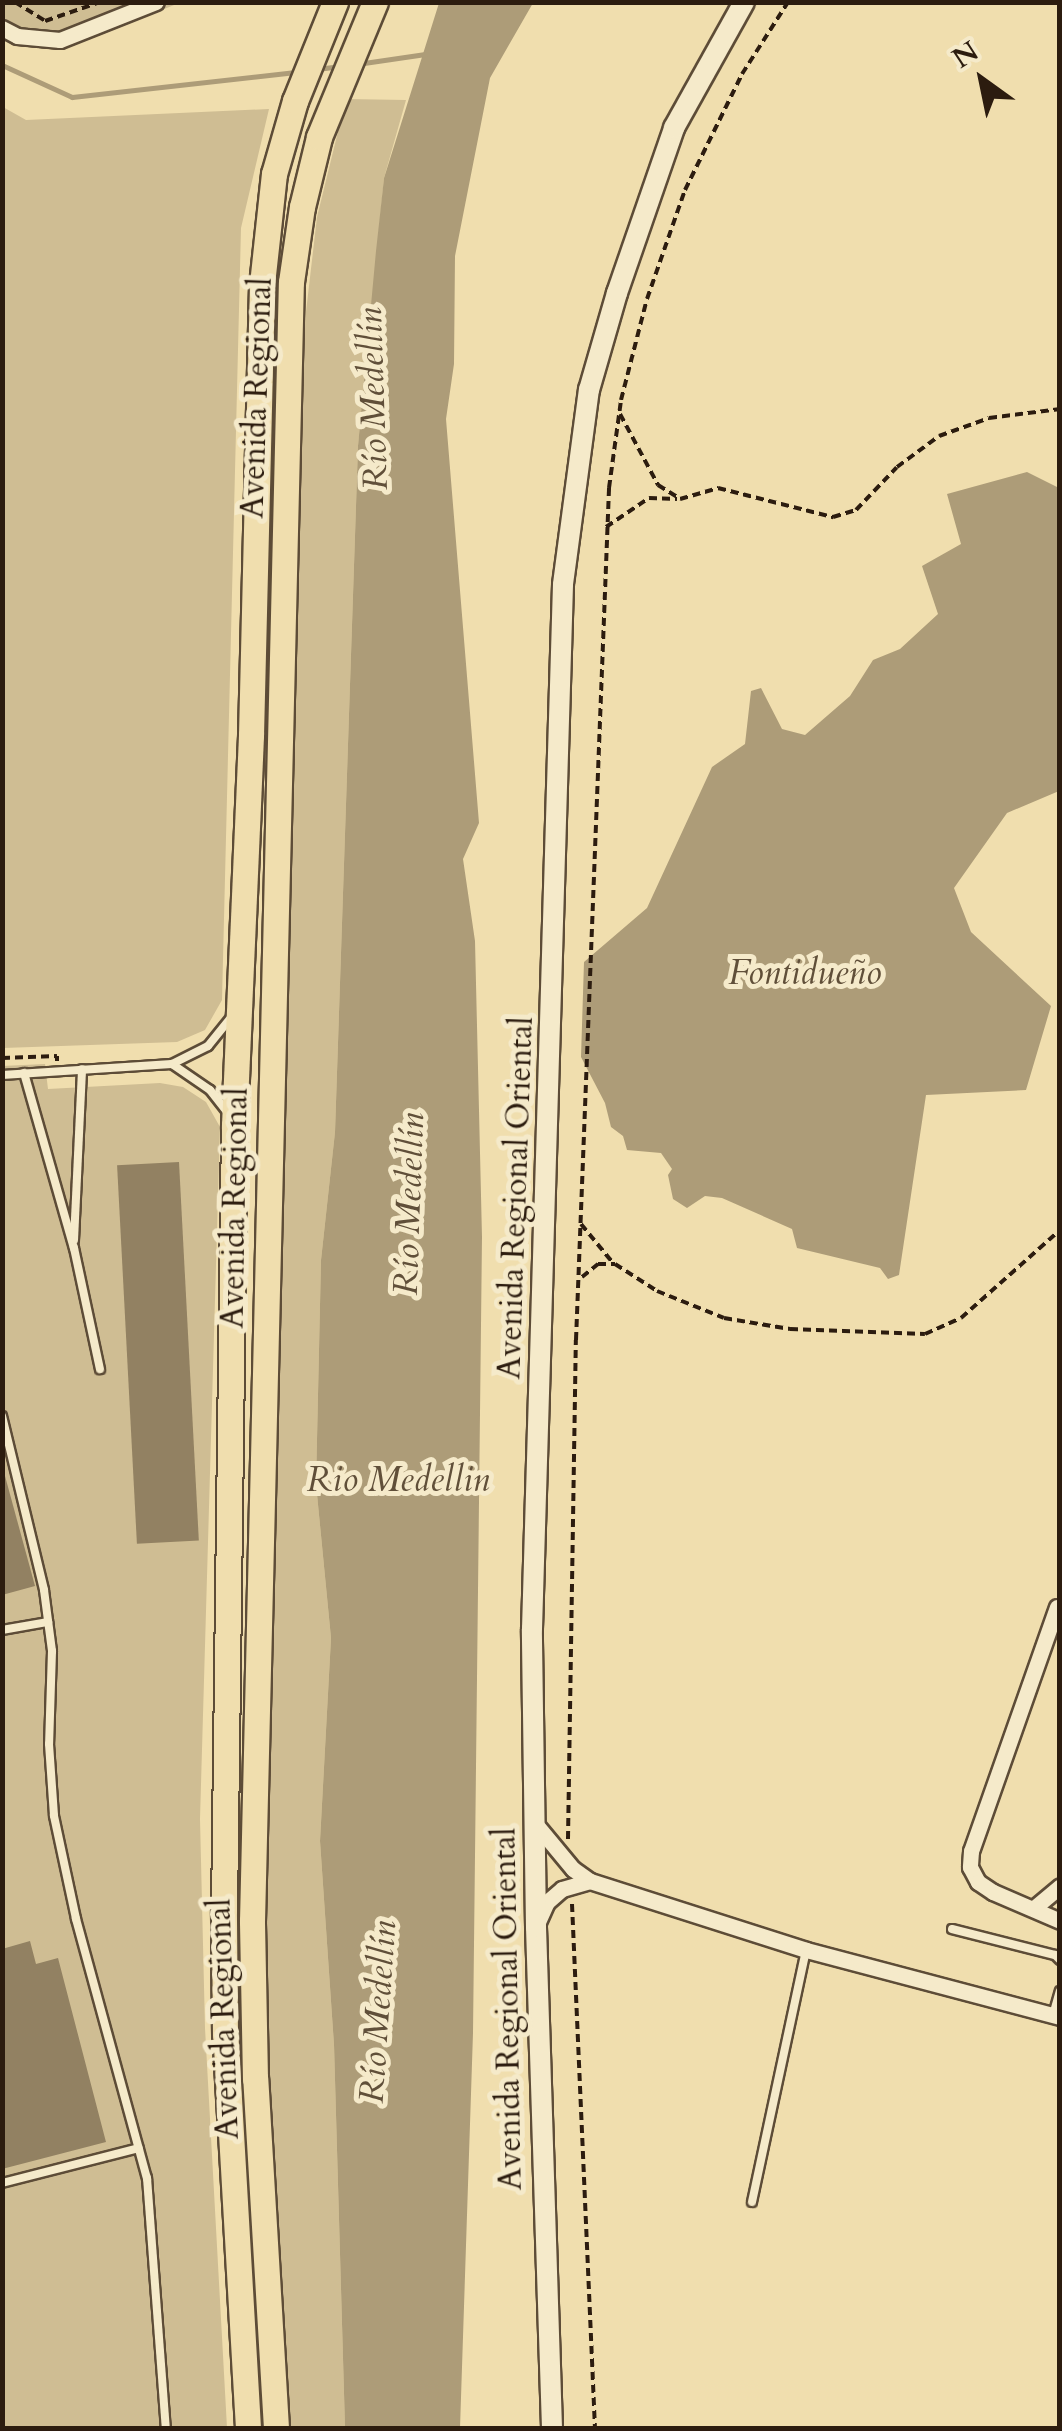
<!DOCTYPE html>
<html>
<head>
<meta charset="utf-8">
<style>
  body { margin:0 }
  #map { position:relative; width:1062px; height:2431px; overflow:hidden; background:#f0deae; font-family:Cardo,serif }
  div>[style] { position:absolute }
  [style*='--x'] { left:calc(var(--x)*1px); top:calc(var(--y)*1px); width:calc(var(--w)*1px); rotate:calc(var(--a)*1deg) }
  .green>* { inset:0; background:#cfbd93 }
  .water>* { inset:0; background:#ad9c78 }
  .stream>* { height:5px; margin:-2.5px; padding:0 2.5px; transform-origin:2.5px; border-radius:2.5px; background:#ad9c78 }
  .building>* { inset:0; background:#928162; transform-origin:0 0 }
  .path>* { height:4px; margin-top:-2px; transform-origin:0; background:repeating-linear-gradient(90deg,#2c1c0f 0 8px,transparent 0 13px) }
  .roads { filter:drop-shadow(2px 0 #5d4c37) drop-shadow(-2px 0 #5d4c37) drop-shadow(0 2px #5d4c37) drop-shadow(0 -2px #5d4c37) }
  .service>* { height:8px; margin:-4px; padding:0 4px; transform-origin:4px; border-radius:4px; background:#f5eaca }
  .minor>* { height:15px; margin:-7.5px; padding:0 7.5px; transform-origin:7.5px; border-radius:7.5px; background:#f5eaca }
  .secondary>* { height:20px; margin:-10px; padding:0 10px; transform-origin:10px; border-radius:10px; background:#f5eaca }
  .trunk>* { height:25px; margin:-12.5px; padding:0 12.5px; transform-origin:12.5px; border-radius:12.5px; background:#f0deae }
  span { translate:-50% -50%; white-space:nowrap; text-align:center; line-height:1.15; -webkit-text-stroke:10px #f5eaca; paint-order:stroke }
  .street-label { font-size:32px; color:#2c1c0f }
  .water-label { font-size:35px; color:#604f39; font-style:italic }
  .frame { position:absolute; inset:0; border:5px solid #2c1c0f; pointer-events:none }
  .north { position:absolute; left:932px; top:30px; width:100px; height:100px; -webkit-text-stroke:8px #f5eaca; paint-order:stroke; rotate:327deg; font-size:28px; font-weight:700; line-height:40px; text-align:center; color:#2c1c0f }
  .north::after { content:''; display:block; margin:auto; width:35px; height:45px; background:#2c1c0f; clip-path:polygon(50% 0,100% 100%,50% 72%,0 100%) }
</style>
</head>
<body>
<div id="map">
  <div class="green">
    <i style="clip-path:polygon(2px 3px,179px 3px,98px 36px,54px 45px,3px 28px)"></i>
    <i style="clip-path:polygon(346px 99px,406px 100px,384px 178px,358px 446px,335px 1132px,321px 1260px,316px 1484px,331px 1638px,320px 1841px,334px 2045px,345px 2428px,287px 2428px,271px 2128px,264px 1848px,301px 355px,317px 217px)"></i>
    <i style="clip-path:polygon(3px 107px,26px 120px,269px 109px,241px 228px,222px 1000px,205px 1030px,177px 1042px,3px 1048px)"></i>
    <i style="clip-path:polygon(45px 1064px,48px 1089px,160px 1083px,183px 1087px,206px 1102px,220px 1127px,200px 1819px,205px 2028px,227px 2428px,3px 2428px,2px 1066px)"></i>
  </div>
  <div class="water">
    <i style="clip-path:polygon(439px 3px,533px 3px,490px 78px,455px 256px,454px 364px,446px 419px,479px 823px,463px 859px,475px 941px,482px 1237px,473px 2033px,460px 2428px,345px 2428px,334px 2045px,320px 1841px,331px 1638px,316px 1484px,321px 1260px,335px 1132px,358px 446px,376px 251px,384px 178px)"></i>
    <i style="clip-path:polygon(1027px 472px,1059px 488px,1059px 791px,1007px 813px,954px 888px,971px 932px,1051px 1006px,1026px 1090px,926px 1095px,899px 1275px,888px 1279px,880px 1268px,797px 1248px,792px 1229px,722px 1198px,705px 1196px,687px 1208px,673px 1199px,668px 1175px,672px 1169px,661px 1153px,627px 1150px,623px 1136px,611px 1127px,605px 1103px,581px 1057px,584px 962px,647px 908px,712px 767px,745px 744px,751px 691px,761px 688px,782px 729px,805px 735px,850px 696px,873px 660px,900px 649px,938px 614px,922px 566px,961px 544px,947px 494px)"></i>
  </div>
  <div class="stream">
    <i style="--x:357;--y:64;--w:69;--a:-8.4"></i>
    <i style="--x:2;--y:65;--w:77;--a:24.6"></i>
    <i style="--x:72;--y:97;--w:225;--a:-6.4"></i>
    <i style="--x:317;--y:69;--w:24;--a:-7"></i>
  </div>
  <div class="building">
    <i style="left:179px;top:1162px;width:379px;height:62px;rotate:87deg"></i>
    <i style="clip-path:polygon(2px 1465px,35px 1586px,2px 1595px)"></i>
    <i style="clip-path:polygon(30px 1941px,36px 1964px,58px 1958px,106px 2142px,2px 2169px,2px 1949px)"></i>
  </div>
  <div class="path">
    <i style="--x:15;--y:2;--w:36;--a:32"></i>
    <i style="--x:45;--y:21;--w:58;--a:-19.1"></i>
    <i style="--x:620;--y:414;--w:81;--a:61.8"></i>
    <i style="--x:658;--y:485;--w:26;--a:32"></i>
    <i style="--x:680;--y:499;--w:40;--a:-16"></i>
    <i style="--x:718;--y:488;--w:119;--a:14.2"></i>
    <i style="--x:833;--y:517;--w:24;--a:-17"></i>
    <i style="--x:856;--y:510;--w:59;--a:-46.4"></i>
    <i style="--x:897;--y:467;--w:52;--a:-36.4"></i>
    <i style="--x:939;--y:436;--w:53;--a:-19.8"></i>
    <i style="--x:989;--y:418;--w:72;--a:-7.2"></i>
    <i style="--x:606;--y:527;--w:52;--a:-34"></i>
    <i style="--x:649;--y:498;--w:28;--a:2"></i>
    <i style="--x:2;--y:1058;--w:55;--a:-2.1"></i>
    <i style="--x:57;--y:1056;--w:5;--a:90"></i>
    <i style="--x:581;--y:1224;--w:50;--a:50.6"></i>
    <i style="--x:582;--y:1277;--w:21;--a:-39"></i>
    <i style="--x:598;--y:1264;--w:17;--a:0"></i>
    <i style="--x:615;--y:1264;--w:50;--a:32.7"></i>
    <i style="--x:657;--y:1291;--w:72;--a:21.9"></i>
    <i style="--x:724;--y:1318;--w:67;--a:9.5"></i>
    <i style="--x:790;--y:1329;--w:135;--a:2.1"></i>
    <i style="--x:925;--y:1334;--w:39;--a:-24"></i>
    <i style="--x:961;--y:1318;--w:132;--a:-41.6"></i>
    <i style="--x:568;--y:1839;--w:499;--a:-89.1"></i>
    <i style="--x:576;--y:1340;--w:853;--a:-87.78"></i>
    <i style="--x:609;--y:488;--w:89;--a:-82.2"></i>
    <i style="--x:621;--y:400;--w:104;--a:-75.6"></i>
    <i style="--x:647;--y:299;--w:115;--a:-70.8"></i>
    <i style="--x:685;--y:190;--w:129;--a:-63.8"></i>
    <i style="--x:742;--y:74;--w:85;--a:-57.4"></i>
    <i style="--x:572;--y:1904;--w:525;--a:87.49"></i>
  </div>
  <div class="roads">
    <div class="service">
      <i style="--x:172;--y:1064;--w:46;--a:34.4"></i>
      <i style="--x:210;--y:1090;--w:29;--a:52"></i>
      <i style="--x:24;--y:1073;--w:182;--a:74.1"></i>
      <i style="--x:74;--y:1248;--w:124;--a:77.9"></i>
      <i style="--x:2;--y:1075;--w:170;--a:-3.7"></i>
      <i style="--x:172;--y:1064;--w:40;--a:-26.6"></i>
      <i style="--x:208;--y:1046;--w:35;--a:-51"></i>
      <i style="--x:74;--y:1240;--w:171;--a:-87.3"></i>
      <i style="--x:2;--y:1416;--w:179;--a:76.4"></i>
      <i style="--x:44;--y:1590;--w:62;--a:82.5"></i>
      <i style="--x:52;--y:1651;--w:93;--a:91.8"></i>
      <i style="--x:49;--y:1744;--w:72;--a:86"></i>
      <i style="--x:54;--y:1816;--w:105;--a:77.9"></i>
      <i style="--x:76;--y:1919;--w:269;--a:74.7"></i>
      <i style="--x:147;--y:2178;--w:251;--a:85.7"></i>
      <i style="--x:2;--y:1630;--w:47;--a:-9.9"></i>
      <i style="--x:952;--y:1929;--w:106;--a:14.2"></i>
      <i style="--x:1055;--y:1955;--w:7;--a:45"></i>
      <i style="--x:1053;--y:2015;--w:25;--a:-74"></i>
      <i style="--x:2;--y:2183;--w:141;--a:-14.3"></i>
      <i style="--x:752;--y:2202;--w:258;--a:-77.9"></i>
    </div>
    <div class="minor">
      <i style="--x:2;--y:28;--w:17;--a:28"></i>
      <i style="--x:17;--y:36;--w:43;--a:5.3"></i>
      <i style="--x:60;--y:40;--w:103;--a:-21.6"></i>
      <i style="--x:1057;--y:1607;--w:259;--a:109.4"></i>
      <i style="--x:971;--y:1851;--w:16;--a:94"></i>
      <i style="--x:970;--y:1867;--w:17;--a:62"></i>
      <i style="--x:978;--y:1882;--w:18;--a:34"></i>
      <i style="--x:993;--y:1892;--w:73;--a:23.4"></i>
      <i style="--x:534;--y:1822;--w:61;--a:50.3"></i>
      <i style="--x:573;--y:1869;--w:21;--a:35"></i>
      <i style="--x:590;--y:1881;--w:227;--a:17.7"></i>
      <i style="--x:806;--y:1950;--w:263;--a:14.8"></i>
      <i style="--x:1034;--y:1908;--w:34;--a:-40"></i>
      <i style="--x:538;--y:1922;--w:22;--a:-66"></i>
      <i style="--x:547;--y:1902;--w:20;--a:-41"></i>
      <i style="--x:562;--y:1889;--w:29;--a:-16"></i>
    </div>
    <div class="secondary">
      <i style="--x:552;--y:2428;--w:501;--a:-91.83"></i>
      <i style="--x:536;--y:1927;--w:298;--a:-90.8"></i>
      <i style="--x:532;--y:1629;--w:1045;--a:-88.3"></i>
      <i style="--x:563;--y:584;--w:196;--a:-82.4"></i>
      <i style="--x:589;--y:390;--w:101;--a:-73.9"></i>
      <i style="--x:617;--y:293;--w:175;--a:-70.9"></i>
      <i style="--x:674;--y:128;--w:144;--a:-60.9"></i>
    </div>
    <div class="trunk">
      <i style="--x:248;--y:2428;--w:394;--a:-93.3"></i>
      <i style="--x:225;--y:2035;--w:125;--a:-90.5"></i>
      <i style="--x:224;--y:1910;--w:785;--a:-89.27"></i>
      <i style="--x:234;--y:1125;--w:390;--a:-87.5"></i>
      <i style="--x:251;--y:735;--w:451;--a:-88.6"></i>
      <i style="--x:262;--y:284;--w:111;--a:-83.8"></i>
      <i style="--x:274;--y:174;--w:76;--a:-74"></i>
      <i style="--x:295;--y:101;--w:107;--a:-68"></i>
      <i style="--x:276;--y:2428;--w:350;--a:-93.4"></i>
      <i style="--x:255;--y:2079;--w:158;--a:-91.1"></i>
      <i style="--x:252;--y:1921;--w:1639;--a:-88.64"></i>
      <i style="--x:291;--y:282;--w:76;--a:-81.7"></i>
      <i style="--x:302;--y:207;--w:72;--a:-76.3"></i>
      <i style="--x:319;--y:137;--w:146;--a:-67.5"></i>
    </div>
  </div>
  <div class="street-label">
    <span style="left:257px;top:398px;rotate:-88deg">Avenida Regional</span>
    <span style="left:516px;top:1198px;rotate:-88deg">Avenida Regional Oriental</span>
    <span style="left:235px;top:1208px;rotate:-89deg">Avenida Regional</span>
    <span style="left:508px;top:2009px;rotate:-91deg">Avenida Regional Oriental</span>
    <span style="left:224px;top:2019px;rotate:-92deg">Avenida Regional</span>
  </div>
  <div class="water-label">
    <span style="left:373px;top:399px;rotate:-92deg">Río Medellín</span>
    <span style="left:805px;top:973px">Fontidueño</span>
    <span style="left:409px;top:1204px;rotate:-88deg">Río Medellín</span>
    <span style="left:398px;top:1480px">Rio Medellin</span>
    <span style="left:378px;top:2012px;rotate:-86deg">Río Medellín</span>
  </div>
  <div class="frame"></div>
  <div class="north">N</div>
</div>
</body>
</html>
